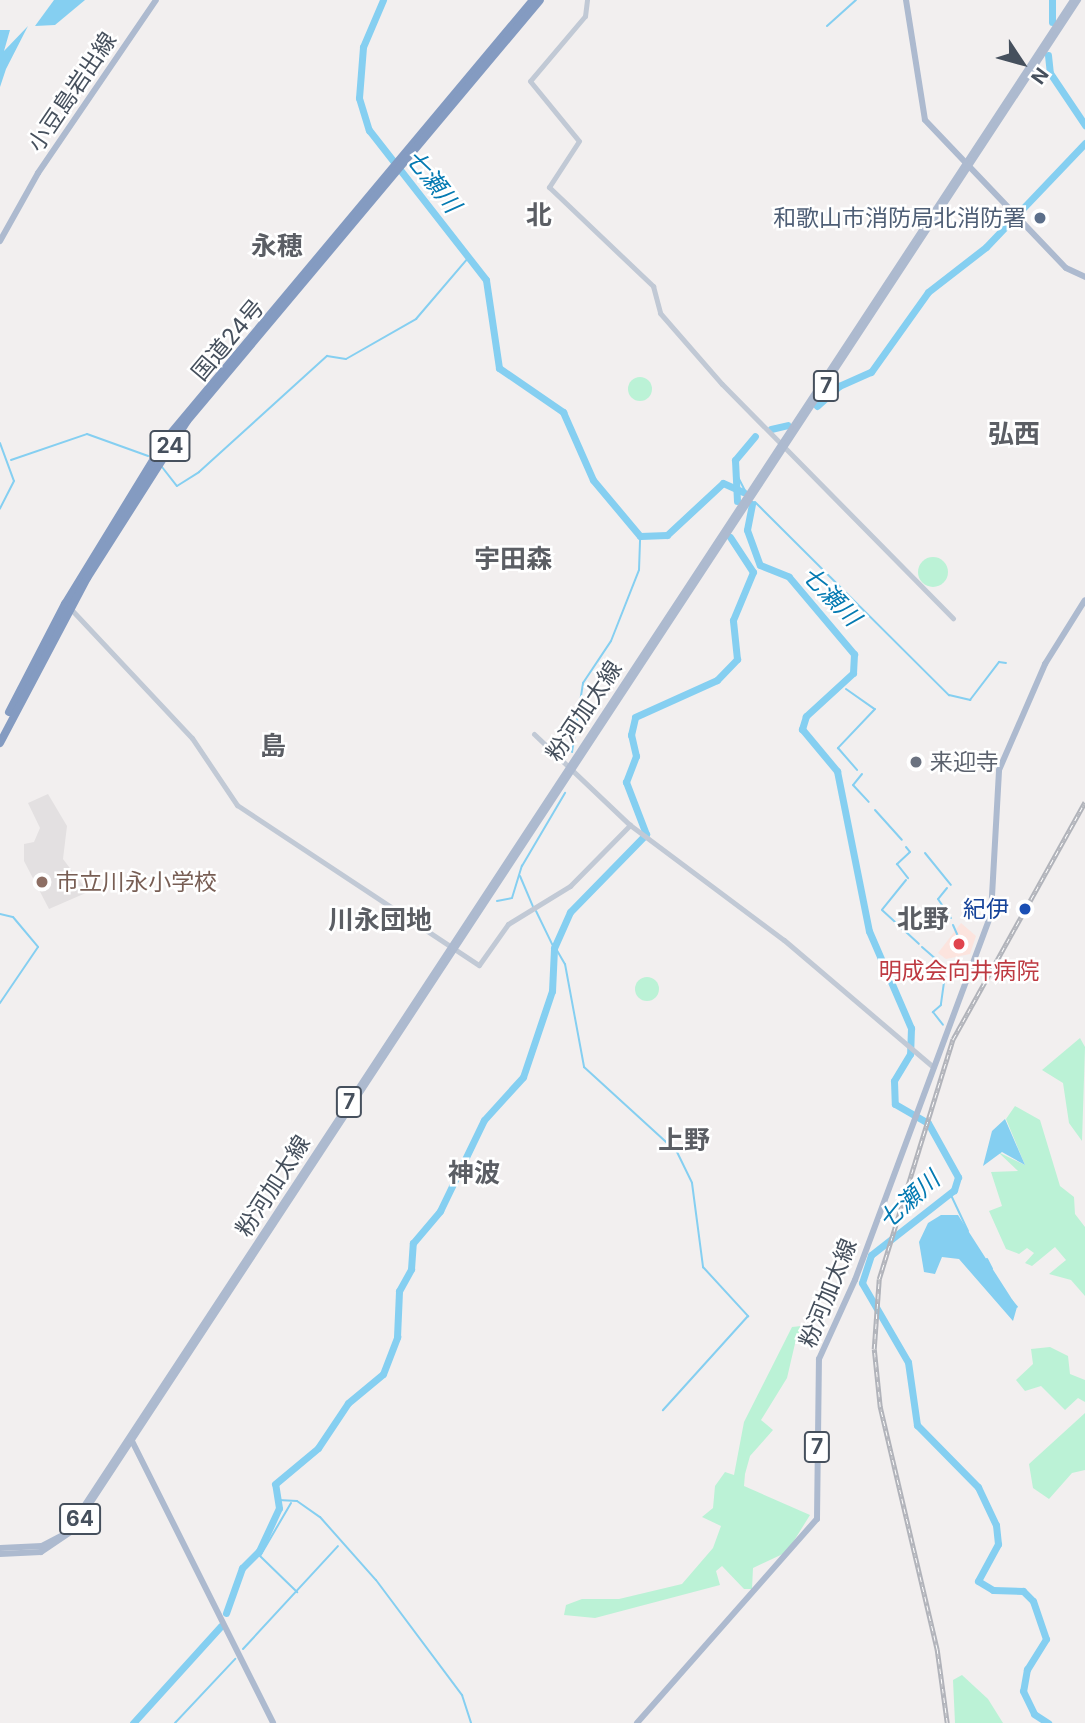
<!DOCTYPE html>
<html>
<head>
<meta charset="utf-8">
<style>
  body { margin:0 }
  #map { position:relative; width:1085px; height:1723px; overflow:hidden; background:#f2efef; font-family:Inter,"Noto Sans JP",sans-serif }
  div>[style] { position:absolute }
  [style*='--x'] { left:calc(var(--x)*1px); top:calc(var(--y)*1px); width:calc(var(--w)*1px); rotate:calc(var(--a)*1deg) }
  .education>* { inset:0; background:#e3e0e1 }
  .medical>* { inset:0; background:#fce4de }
  .green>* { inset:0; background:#bbf2d6 }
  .round { border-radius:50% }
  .water>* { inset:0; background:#85cff1 }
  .stream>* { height:2px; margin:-1px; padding:0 1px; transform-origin:1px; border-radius:1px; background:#85cff1 }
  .river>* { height:7px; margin:-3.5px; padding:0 3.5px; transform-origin:3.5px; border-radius:3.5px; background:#85cff1 }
  .minor>* { height:5px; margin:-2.5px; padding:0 2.5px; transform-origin:2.5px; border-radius:2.5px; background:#c1c9d5 }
  .major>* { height:6px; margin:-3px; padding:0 3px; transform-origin:3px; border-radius:3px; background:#adbacf }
  .highway>* { height:8px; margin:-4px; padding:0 4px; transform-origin:4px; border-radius:4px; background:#849bc1 }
  .rail>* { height:4.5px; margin-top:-2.25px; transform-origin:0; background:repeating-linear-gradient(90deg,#fff 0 5px,#b1b3ba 0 10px); box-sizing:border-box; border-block:2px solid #b1b3ba }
  .dots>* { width:19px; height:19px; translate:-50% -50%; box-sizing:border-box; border:4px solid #fff; border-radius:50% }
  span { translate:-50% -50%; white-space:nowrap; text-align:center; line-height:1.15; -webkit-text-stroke:5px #fff; paint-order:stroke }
  .shield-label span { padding:2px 5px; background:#fff; border:2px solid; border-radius:5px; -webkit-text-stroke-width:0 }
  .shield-label { font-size:21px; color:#46505d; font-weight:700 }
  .street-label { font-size:23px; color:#46505d }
  .service-label { font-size:23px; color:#4e5e75 }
  .right { translate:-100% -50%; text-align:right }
  .worship-label { font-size:23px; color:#5b616d }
  .left { translate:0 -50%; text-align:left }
  .education-label { font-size:23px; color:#785e54 }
  .transit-label { font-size:23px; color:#164399 }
  .health-label { font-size:23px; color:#be3a42 }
  .water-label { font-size:24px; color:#047ab2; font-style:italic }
  .quarter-label { font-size:26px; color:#5b5e64; font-weight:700 }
  .north { position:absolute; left:987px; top:28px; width:70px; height:70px; -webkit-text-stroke:5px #fff; paint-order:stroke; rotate:126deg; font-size:19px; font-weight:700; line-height:28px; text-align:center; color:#46505d }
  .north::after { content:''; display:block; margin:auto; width:24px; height:32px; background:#46505d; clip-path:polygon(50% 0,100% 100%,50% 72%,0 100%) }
</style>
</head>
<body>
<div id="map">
  <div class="education">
    <i style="clip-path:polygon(48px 794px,67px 826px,63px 859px,88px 892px,49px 909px,24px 861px,24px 844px,34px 842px,40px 828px,28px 803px)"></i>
  </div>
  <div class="medical">
    <i style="clip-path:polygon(961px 923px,976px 936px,970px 954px,946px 959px,938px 953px)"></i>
  </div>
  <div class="green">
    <i class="round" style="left:628px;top:377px;width:24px;height:24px"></i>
    <i class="round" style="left:918px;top:557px;width:30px;height:30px"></i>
    <i class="round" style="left:635px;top:977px;width:24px;height:24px"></i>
    <i style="clip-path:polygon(1080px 1038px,1085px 1047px,1082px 1141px,1069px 1123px,1063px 1083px,1042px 1070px)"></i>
    <i style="clip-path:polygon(1015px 1106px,1040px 1120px,1060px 1186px,1074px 1197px,1075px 1214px,1085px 1227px,1085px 1296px,1071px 1280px,1049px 1274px,1066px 1260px,1055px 1247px,1032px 1266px,1025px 1263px,1034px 1253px,1027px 1248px,1019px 1254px,1006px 1249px,989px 1211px,1002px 1206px,991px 1172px,1018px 1171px,998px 1152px,1025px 1165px,1006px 1119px)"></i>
    <i style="clip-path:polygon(811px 1325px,797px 1335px,787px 1378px,761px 1420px,773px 1430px,750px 1456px,745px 1474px,744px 1486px,810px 1515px,787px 1552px,753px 1568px,752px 1589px,744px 1589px,722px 1566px,716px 1571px,720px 1585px,595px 1618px,564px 1615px,566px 1605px,582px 1599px,619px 1599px,682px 1584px,713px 1548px,721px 1526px,702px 1517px,713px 1508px,715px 1486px,725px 1472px,734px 1475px,744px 1422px,792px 1327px)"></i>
    <i style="clip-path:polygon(1050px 1347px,1068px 1356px,1070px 1374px,1085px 1380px,1085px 1402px,1078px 1398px,1065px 1410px,1041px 1386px,1025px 1391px,1016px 1380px,1033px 1364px,1031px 1349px)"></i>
    <i style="clip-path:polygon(1085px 1413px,1085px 1470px,1072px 1473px,1049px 1499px,1033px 1488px,1029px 1464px)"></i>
    <i style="clip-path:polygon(962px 1675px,988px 1699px,1003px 1723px,955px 1723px,953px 1680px)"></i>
  </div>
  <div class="water">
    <i style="clip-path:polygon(54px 0,85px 0,55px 25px,35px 26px)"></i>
    <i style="clip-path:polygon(28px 26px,6px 69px,0 87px,0 30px,10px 30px,4px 51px)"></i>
    <i style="clip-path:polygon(1005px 1119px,1025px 1165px,1002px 1152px,983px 1166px,992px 1131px)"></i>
    <i style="clip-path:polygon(958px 1215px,1017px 1307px,1013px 1321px,959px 1259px,942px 1257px,935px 1274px,924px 1272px,919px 1242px,928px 1223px,941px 1215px)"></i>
  </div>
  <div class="stream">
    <i style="--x:827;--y:26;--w:39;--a:-42"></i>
    <i style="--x:0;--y:443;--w:40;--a:69.8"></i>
    <i style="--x:14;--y:481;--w:31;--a:117"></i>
    <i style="--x:11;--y:460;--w:80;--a:-18.9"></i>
    <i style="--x:87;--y:434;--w:65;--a:19.8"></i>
    <i style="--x:162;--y:467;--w:24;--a:52"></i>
    <i style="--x:177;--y:486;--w:26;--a:-32"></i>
    <i style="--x:199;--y:472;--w:173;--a:-42.2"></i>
    <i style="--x:327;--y:356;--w:19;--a:9"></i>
    <i style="--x:346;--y:359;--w:81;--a:-29.7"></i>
    <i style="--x:416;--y:319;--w:82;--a:-49.5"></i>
    <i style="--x:738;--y:477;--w:16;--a:63"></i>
    <i style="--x:755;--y:502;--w:274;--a:44.9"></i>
    <i style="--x:949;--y:695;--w:22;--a:13"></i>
    <i style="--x:970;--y:700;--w:48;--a:-52.7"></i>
    <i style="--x:999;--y:662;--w:7;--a:8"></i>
    <i style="--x:846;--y:689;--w:35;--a:35"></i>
    <i style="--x:875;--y:709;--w:54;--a:133.5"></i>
    <i style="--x:838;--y:748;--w:29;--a:49"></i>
    <i style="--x:572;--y:752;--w:70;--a:-80.9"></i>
    <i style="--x:583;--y:683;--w:50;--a:-56.3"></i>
    <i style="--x:611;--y:641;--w:76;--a:-68.5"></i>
    <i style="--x:639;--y:570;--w:34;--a:-88"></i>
    <i style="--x:862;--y:774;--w:14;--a:129"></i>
    <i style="--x:853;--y:785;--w:23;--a:47"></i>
    <i style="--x:875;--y:810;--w:40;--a:48"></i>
    <i style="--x:906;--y:847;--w:6;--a:51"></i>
    <i style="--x:910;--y:852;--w:18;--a:137"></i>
    <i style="--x:897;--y:864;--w:18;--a:52"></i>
    <i style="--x:925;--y:853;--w:41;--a:50.9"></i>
    <i style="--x:520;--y:876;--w:33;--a:67"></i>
    <i style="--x:906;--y:880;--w:38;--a:129"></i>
    <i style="--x:882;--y:910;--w:50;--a:42.6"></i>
    <i style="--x:947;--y:888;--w:14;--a:129"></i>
    <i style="--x:938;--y:899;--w:23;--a:56"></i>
    <i style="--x:497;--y:901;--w:15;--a:-11"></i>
    <i style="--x:512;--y:898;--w:34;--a:-73"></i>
    <i style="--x:522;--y:866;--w:85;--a:-59.5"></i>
    <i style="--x:536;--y:911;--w:41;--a:64.1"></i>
    <i style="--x:0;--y:914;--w:13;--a:13"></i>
    <i style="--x:13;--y:917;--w:39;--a:50"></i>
    <i style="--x:38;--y:947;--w:68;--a:124.2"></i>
    <i style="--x:953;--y:925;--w:20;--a:66"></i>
    <i style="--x:555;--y:947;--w:20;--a:60"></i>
    <i style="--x:565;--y:964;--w:105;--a:79.5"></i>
    <i style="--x:584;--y:1067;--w:126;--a:42.4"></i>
    <i style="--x:677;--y:1152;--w:34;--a:64"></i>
    <i style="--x:692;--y:1183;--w:85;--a:82.5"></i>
    <i style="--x:703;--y:1267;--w:67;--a:47.4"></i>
    <i style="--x:748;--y:1316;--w:127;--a:132.1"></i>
    <i style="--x:922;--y:947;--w:32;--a:41"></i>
    <i style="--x:946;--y:968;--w:37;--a:98"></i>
    <i style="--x:941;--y:1005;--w:11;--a:139"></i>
    <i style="--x:933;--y:1012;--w:16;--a:52"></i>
    <i style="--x:950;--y:1193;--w:42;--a:64.7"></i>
    <i style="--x:987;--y:1259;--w:11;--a:63"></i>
    <i style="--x:1011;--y:1300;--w:9;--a:49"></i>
    <i style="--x:278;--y:1500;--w:19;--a:3"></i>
    <i style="--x:297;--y:1501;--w:28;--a:35"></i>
    <i style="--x:320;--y:1517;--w:84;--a:48.4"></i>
    <i style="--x:376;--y:1580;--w:144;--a:53.2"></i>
    <i style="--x:462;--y:1695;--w:29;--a:72"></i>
    <i style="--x:291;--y:1503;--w:61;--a:120.3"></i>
    <i style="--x:260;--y:1556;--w:52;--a:44.2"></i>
    <i style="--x:243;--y:1649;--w:140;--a:-47.3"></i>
    <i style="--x:1044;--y:1722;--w:1;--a:90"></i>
    <i style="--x:175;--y:1723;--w:88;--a:-46.8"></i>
  </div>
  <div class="river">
    <i style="--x:383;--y:0;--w:51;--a:113.1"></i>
    <i style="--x:363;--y:47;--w:51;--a:94.5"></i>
    <i style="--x:359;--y:98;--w:34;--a:73"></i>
    <i style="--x:369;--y:130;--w:190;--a:52"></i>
    <i style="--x:486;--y:280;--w:89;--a:81.6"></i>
    <i style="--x:499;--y:368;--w:78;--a:34.5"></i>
    <i style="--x:563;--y:412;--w:74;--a:66.2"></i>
    <i style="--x:593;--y:480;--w:73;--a:50"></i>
    <i style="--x:640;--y:536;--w:27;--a:-2"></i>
    <i style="--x:667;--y:535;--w:76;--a:-42.9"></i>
    <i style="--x:723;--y:483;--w:22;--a:24"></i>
    <i style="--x:1052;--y:0;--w:22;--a:90"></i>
    <i style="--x:1048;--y:55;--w:18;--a:84"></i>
    <i style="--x:1050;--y:73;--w:63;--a:56.1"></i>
    <i style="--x:817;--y:406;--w:30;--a:-42"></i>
    <i style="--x:839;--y:386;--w:35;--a:-24"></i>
    <i style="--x:871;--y:372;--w:98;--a:-54.5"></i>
    <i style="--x:928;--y:292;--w:73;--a:-37.8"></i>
    <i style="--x:986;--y:247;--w:144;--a:-46.4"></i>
    <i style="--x:771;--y:429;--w:17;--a:-13"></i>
    <i style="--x:737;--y:501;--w:41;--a:-92.8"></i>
    <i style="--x:735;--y:460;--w:31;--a:-50"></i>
    <i style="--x:752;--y:504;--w:26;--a:101"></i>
    <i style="--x:747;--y:530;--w:37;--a:70"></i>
    <i style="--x:760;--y:565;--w:31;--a:22"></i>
    <i style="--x:789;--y:577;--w:101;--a:49.8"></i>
    <i style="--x:854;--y:654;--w:19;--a:93"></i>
    <i style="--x:853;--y:673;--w:64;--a:137.5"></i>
    <i style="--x:806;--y:716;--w:14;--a:107"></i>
    <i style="--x:802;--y:729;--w:55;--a:50.2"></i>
    <i style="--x:837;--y:771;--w:163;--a:78.7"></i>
    <i style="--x:869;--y:931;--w:106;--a:66.6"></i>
    <i style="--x:911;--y:1028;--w:26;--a:92"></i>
    <i style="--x:910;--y:1054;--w:31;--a:121"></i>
    <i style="--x:894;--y:1081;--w:23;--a:88"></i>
    <i style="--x:895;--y:1104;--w:38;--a:30"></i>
    <i style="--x:928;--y:1123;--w:62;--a:60.9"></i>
    <i style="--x:958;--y:1177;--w:14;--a:107"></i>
    <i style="--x:954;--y:1190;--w:105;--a:141.9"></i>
    <i style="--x:871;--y:1255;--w:29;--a:108"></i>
    <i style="--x:862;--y:1283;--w:91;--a:59.8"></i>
    <i style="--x:908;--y:1362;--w:64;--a:81.9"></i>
    <i style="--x:917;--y:1425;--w:87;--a:45.5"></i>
    <i style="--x:978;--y:1487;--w:42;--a:64.7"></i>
    <i style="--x:996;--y:1525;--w:19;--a:84"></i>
    <i style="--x:998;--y:1544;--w:42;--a:118.4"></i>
    <i style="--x:978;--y:1581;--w:17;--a:31"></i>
    <i style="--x:993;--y:1590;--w:30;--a:2"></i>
    <i style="--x:1023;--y:1591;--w:14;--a:45"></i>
    <i style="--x:1033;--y:1601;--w:40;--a:71.1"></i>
    <i style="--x:1046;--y:1639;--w:36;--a:122"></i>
    <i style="--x:1027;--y:1669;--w:22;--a:100"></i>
    <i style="--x:1023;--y:1691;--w:25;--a:64"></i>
    <i style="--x:1034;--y:1714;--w:17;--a:33"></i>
    <i style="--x:226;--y:1613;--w:48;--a:-70.4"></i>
    <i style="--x:242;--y:1568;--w:24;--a:-45"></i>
    <i style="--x:259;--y:1551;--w:47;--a:-65.1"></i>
    <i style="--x:279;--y:1508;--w:24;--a:-99"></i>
    <i style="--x:275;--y:1484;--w:56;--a:-39.9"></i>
    <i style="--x:318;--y:1448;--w:54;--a:-56.3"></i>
    <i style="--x:348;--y:1403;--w:45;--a:-39.6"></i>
    <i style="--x:383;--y:1374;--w:40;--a:-69"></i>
    <i style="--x:397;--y:1337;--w:46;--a:-87.5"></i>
    <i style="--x:399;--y:1291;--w:25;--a:-61"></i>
    <i style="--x:411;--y:1269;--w:26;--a:-86"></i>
    <i style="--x:413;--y:1243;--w:42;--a:-49.8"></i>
    <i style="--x:440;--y:1211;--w:101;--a:-64.2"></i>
    <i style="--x:484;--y:1120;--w:58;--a:-47.8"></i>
    <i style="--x:523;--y:1077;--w:91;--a:-71.4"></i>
    <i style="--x:552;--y:991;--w:43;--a:-87.3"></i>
    <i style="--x:554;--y:948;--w:39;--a:-66"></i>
    <i style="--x:570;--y:912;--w:109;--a:-45.7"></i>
    <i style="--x:646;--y:834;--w:56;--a:-111"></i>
    <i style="--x:626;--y:782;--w:28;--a:-69"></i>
    <i style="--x:636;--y:756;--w:22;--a:-103"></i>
    <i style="--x:631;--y:735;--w:18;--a:-77"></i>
    <i style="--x:635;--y:717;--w:90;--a:-24.3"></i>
    <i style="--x:717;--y:680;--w:29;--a:-46"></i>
    <i style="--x:737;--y:659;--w:39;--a:-96"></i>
    <i style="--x:733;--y:620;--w:52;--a:-67.4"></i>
    <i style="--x:753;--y:572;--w:42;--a:-123.3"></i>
    <i style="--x:133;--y:1723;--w:131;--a:-47.8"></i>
  </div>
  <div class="minor">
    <i style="--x:587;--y:0;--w:16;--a:97"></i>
    <i style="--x:585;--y:16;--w:85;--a:130.2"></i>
    <i style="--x:530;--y:81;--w:77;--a:50.8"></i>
    <i style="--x:579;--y:141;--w:55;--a:123.1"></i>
    <i style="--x:549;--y:187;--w:144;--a:43.6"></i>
    <i style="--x:653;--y:286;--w:28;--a:75"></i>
    <i style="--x:660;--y:313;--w:94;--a:48.9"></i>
    <i style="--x:722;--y:384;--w:329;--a:45.4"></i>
    <i style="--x:68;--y:606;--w:181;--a:46.8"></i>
    <i style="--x:192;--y:738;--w:81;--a:56.1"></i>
    <i style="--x:237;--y:805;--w:290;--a:33.5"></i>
    <i style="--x:479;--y:965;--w:50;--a:-54.7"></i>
    <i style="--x:508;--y:924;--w:73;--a:-31.5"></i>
    <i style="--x:570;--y:886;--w:86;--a:-45.5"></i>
    <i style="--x:534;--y:734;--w:132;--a:43.5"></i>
    <i style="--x:630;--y:825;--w:192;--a:36.8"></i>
    <i style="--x:784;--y:940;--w:194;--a:40.4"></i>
  </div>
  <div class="major">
    <i style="--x:906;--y:0;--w:121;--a:81"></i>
    <i style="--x:925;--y:120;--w:204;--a:46.4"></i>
    <i style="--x:1066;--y:268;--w:21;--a:25"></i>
    <i style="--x:0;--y:241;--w:78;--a:-60.8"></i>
    <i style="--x:38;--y:173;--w:209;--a:-55.7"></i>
    <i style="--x:132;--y:1441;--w:315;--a:63.4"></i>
    <i style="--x:75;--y:1520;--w:1818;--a:-56.71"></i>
    <i style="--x:0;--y:1548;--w:42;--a:-2.7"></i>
    <i style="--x:42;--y:1546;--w:26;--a:-28"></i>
    <i style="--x:0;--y:1554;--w:41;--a:-2.8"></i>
    <i style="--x:41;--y:1552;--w:37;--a:-34"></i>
    <i style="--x:72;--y:1531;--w:1832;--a:-56.69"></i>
    <i style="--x:637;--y:1723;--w:272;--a:-48.6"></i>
    <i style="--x:817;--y:1519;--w:160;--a:-89.3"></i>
    <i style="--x:819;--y:1359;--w:87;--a:-65.5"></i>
    <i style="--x:855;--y:1280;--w:390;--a:-69.6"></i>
    <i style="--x:991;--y:914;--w:144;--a:-86.8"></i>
    <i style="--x:999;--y:770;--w:116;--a:-66.5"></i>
    <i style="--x:1045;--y:664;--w:75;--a:-58"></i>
  </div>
  <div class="highway">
    <i style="--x:9;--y:712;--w:122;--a:-62.6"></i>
    <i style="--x:65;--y:604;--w:193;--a:-58.5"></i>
    <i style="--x:166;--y:439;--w:572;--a:-50.1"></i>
    <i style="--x:0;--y:743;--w:187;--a:-62.2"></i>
    <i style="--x:87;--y:578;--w:186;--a:-57.5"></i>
    <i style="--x:187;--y:421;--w:549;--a:-50.02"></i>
  </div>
  <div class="rail">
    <i style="--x:947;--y:1723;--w:74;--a:-97.8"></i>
    <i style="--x:937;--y:1650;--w:250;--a:-103.2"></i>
    <i style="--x:880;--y:1407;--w:58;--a:-95.9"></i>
    <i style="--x:874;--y:1349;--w:70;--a:-85.9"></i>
    <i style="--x:879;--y:1279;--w:251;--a:-72.9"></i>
    <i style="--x:953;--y:1039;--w:271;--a:-60.9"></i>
  </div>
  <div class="dots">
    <i style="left:1040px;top:218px;background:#5c6f8a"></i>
    <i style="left:916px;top:762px;background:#6b7280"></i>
    <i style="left:42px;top:882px;background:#8d6e63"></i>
    <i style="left:1025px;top:909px;background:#1a4fb4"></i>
    <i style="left:959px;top:944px;background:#e0444e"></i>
  </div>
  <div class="shield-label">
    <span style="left:826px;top:386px">7</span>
    <span style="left:170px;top:446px">24</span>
    <span style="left:349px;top:1102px">7</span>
    <span style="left:817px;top:1447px">7</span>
    <span style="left:80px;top:1519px">64</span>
  </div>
  <div class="street-label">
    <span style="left:72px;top:92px;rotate:-56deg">小豆島岩出線</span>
    <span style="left:228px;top:340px;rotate:-50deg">国道24号</span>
    <span style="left:584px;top:711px;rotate:-56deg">粉河加太線</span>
    <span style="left:273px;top:1186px;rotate:-57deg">粉河加太線</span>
    <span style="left:828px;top:1293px;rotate:-68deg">粉河加太線</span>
  </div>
  <div class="service-label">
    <span class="right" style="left:1026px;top:218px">和歌山市消防局北消防署</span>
  </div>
  <div class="worship-label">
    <span class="left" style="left:930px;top:762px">来迎寺</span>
  </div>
  <div class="education-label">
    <span class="left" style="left:56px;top:882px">市立川永小学校</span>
  </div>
  <div class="transit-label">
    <span class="right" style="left:1009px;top:909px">紀伊</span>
  </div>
  <div class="health-label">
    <span style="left:959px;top:971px">明成会向井病院</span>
  </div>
  <div class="water-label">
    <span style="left:433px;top:181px;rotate:52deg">七瀬川</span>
    <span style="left:831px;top:596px;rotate:46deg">七瀬川</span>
    <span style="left:909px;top:1200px;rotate:-42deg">七瀬川</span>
  </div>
  <div class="quarter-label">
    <span style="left:539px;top:215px">北</span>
    <span style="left:277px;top:246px">永穂</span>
    <span style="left:1014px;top:434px">弘西</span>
    <span style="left:513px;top:559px">宇田森</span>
    <span style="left:273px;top:746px">島</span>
    <span style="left:923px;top:919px">北野</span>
    <span style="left:380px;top:920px">川永団地</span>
    <span style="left:684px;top:1140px">上野</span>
    <span style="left:474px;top:1173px">神波</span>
  </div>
  <div class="north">N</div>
</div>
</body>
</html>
